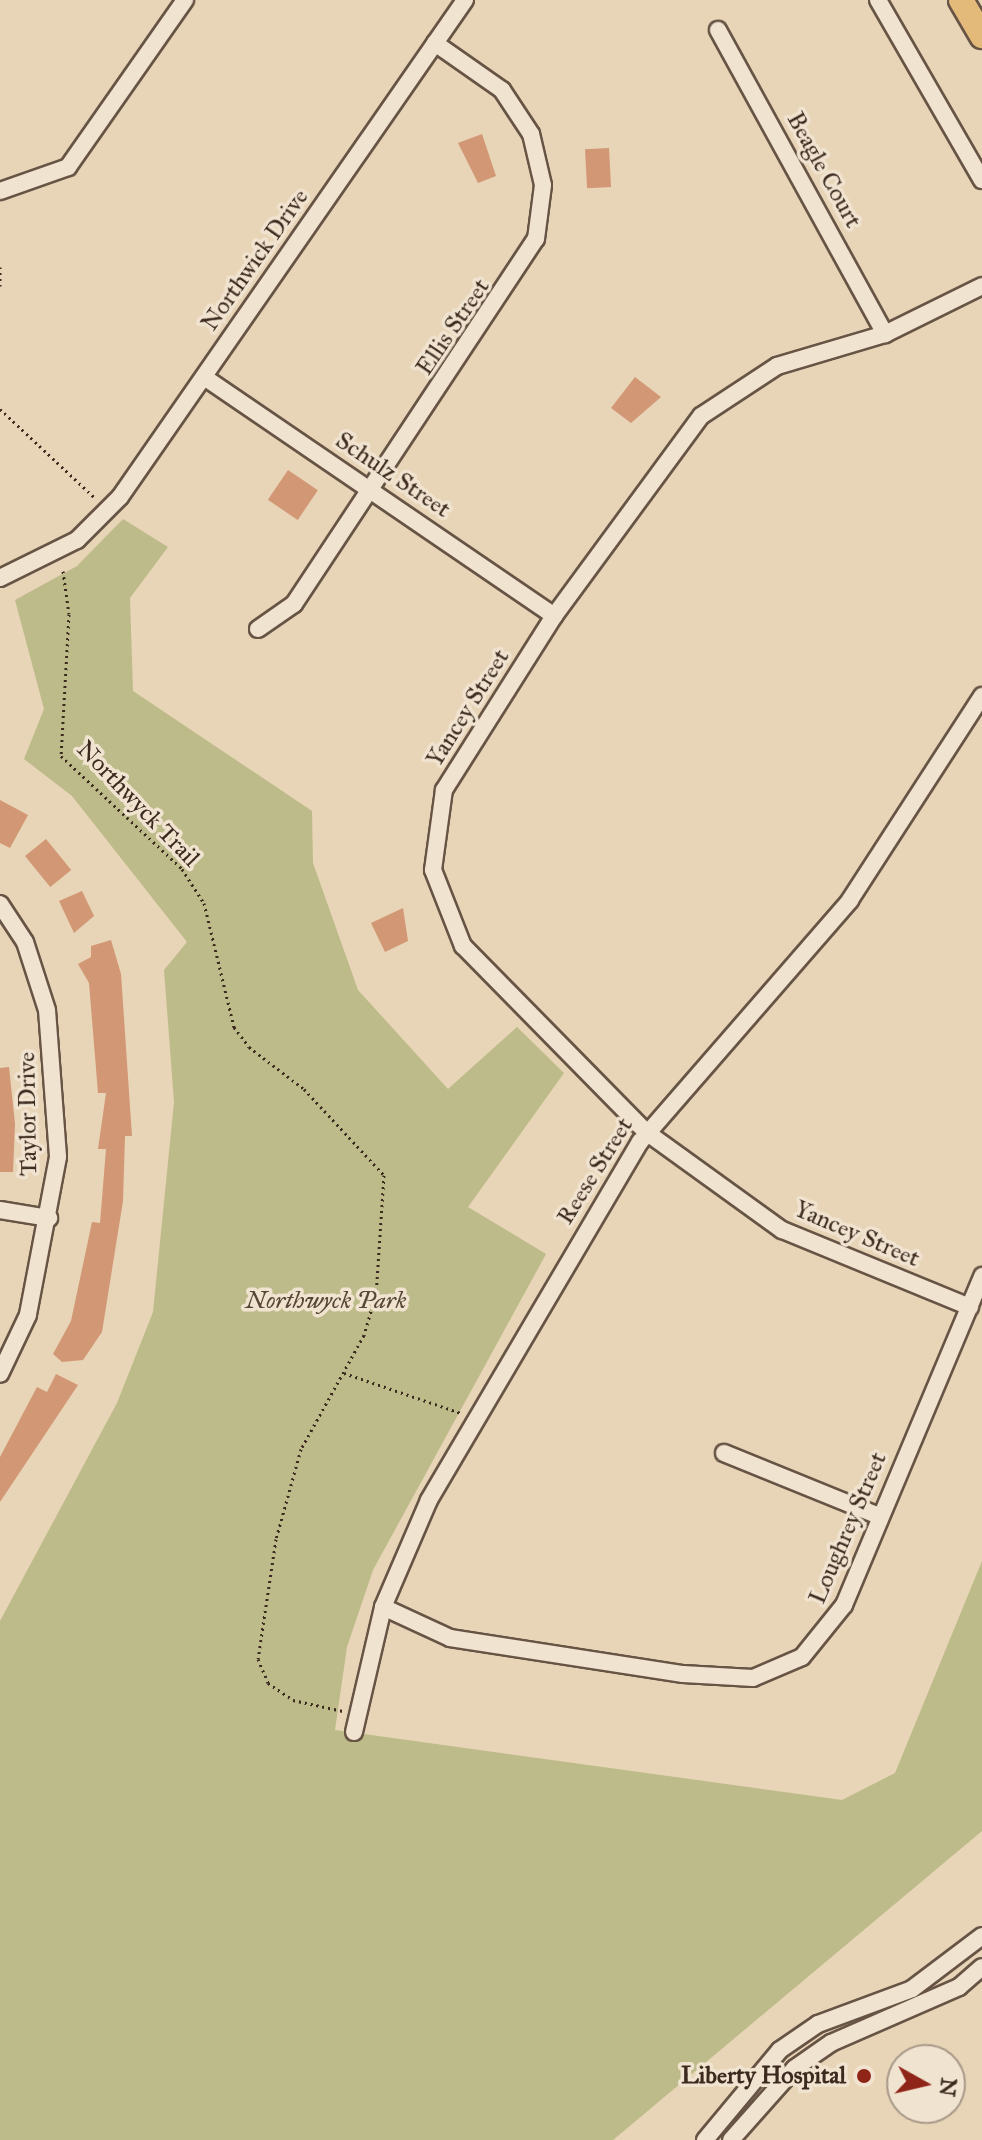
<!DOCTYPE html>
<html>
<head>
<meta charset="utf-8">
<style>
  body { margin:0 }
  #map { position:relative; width:982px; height:2140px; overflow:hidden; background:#e8d4b6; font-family:"IM FELL Great Primer",serif }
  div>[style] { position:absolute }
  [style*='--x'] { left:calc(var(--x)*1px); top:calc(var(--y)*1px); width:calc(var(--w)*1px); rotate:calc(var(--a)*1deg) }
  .green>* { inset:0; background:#bdbb89 }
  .building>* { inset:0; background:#d29774; transform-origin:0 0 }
  .path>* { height:3px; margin-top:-1.5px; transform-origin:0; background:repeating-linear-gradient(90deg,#3c2a1f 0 2px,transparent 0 6px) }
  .roads { filter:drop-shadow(2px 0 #675445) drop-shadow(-2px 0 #675445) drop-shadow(0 2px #675445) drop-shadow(0 -2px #675445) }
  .minor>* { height:16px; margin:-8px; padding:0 8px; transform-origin:8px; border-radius:8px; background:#f0e3d0 }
  .highway>* { height:24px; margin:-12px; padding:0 12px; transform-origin:12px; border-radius:12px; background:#e4ba7b }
  .dots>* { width:22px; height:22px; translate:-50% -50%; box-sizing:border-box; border:4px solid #f0e3d0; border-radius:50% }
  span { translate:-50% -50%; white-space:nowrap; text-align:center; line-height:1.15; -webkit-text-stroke:7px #f0e3d0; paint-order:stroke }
  .street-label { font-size:24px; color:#3c2a1f }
  .park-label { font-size:24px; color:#564734; font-style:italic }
  .poi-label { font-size:24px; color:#3c2a1f; font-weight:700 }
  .right { translate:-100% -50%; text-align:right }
  .north { position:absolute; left:886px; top:2044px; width:80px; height:80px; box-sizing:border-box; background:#f0e3d0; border:2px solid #a89989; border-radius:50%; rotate:98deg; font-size:22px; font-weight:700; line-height:32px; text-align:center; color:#3c2a1f }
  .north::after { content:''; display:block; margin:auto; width:28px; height:36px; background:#8f2418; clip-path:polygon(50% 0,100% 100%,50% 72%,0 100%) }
</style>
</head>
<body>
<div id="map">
  <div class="green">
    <i style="clip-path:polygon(123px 519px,168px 547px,130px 598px,133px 691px,312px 811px,313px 863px,358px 990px,448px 1089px,517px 1027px,564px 1073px,468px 1207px,546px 1254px,373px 1570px,347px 1647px,335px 1730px,842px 1800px,895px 1773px,982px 1561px,982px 1831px,613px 2140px,0 2140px,0 1621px,117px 1403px,153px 1312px,174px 1102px,164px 970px,187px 942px,72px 796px,24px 759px,44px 709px,15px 600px,77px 566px)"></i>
  </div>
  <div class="building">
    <i style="clip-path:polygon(482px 134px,496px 176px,478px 183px,458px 143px)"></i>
    <i style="left:609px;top:148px;width:39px;height:24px;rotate:87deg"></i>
    <i style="clip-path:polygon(635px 377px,661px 397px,631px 423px,611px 408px)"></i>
    <i style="left:288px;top:470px;width:36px;height:36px;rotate:34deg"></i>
    <i style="clip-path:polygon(0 800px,28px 815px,10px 848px,0 843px)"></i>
    <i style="left:46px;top:839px;width:40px;height:27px;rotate:51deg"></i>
    <i style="clip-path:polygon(82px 891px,94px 916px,74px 933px,59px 901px)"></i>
    <i style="clip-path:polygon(403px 908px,408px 941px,385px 952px,371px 923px)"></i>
    <i style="clip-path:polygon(111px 940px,121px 974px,132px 1136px,125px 1136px,123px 1201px,102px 1332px,83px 1360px,62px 1362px,53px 1354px,71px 1321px,92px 1222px,100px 1223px,106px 1149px,98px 1149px,106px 1093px,98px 1093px,89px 983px,78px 964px,91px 957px,91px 946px)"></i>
    <i style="clip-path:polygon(9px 1067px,15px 1124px,13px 1172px,0 1172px,0 1068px)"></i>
    <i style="clip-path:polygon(56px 1374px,78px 1385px,0 1502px,0 1457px,37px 1387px,47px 1392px)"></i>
  </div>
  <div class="path">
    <i style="--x:0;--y:267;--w:19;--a:90"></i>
    <i style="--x:0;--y:409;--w:130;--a:43.1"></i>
    <i style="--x:63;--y:571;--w:43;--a:82.1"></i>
    <i style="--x:69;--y:614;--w:142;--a:93.2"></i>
    <i style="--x:61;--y:756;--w:166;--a:43"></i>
    <i style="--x:182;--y:869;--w:40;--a:57.1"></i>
    <i style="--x:204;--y:903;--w:128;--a:76.4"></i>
    <i style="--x:234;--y:1027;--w:25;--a:53"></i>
    <i style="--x:249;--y:1047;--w:69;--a:37.4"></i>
    <i style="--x:304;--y:1089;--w:117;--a:47.1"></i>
    <i style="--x:384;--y:1175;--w:119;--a:93.8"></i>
    <i style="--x:376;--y:1294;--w:43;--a:106.3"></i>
    <i style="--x:364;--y:1335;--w:130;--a:118.9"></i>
    <i style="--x:301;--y:1449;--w:93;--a:105.5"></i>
    <i style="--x:276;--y:1539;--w:121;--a:98.5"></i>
    <i style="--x:258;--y:1659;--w:26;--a:67"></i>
    <i style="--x:268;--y:1683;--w:30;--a:34"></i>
    <i style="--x:293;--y:1700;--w:51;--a:12.4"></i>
    <i style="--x:344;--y:1373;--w:124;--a:18.9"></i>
  </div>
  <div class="roads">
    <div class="minor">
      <i style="--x:878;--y:0;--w:208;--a:60"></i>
      <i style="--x:718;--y:30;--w:347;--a:61.2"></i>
      <i style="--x:0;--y:191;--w:72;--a:-19.4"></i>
      <i style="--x:68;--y:167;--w:204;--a:-55"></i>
      <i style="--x:204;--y:377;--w:424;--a:34.3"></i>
      <i style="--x:0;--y:578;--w:86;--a:-26.3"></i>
      <i style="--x:77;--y:540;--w:61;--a:-45"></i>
      <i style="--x:120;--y:497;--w:605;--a:-55.23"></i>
      <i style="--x:258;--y:629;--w:44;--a:-34.8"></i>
      <i style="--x:294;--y:604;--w:438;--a:-56.5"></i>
      <i style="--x:536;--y:239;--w:54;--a:-82.6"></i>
      <i style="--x:543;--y:185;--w:52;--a:-103.2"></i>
      <i style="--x:531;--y:134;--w:53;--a:-123.4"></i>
      <i style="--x:502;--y:90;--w:82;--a:-145"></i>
      <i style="--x:0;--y:904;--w:45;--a:56.7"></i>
      <i style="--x:25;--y:942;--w:71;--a:72.1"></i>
      <i style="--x:47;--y:1010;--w:147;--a:85.7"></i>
      <i style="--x:58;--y:1157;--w:161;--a:100.8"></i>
      <i style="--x:28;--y:1315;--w:65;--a:115.4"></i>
      <i style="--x:0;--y:1210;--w:50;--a:9.3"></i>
      <i style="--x:970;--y:1307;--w:203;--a:-157.7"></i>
      <i style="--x:782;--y:1230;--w:168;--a:-144.2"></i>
      <i style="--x:646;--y:1132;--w:261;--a:-134.5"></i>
      <i style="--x:463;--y:946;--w:82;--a:-111.5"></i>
      <i style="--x:433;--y:870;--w:81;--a:-82.2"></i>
      <i style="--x:444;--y:790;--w:206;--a:-57.7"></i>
      <i style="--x:554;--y:616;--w:248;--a:-53.7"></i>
      <i style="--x:701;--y:416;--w:91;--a:-33.3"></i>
      <i style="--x:777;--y:366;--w:113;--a:-16.5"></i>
      <i style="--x:885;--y:334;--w:108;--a:-26.3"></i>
      <i style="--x:724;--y:1453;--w:167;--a:22.1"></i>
      <i style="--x:383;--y:1607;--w:74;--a:24.8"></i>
      <i style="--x:450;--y:1638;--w:236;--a:8.8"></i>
      <i style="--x:683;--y:1674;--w:70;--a:3.3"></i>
      <i style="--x:753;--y:1678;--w:53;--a:-23.2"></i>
      <i style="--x:802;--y:1657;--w:67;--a:-51.1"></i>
      <i style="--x:844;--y:1605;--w:357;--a:-67.2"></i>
      <i style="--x:354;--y:1732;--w:128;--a:-76.9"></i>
      <i style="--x:383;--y:1607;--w:116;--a:-66.7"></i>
      <i style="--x:429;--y:1500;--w:416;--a:-59.5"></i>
      <i style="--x:640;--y:1142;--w:320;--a:-49"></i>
      <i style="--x:850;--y:900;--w:243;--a:-57.1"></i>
      <i style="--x:705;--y:2140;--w:117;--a:-50.2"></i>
      <i style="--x:780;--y:2050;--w:46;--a:-34.4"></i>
      <i style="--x:818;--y:2024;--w:100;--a:-20.4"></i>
      <i style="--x:912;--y:1989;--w:88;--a:-37.1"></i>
      <i style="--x:731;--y:2140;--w:96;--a:-48.4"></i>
      <i style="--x:795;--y:2068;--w:44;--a:-34.8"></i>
      <i style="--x:831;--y:2043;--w:140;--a:-23.6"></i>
      <i style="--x:959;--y:1987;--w:30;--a:-41"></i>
    </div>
    <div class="highway">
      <i style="--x:961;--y:0;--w:42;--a:59.7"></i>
    </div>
  </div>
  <div class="dots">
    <i style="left:864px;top:2076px;background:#8f2418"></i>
  </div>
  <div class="street-label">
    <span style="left:824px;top:170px;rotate:61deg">Beagle Court</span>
    <span style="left:255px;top:260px;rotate:-55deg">Northwick Drive</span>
    <span style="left:453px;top:327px;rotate:-56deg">Ellis Street</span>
    <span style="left:393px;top:475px;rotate:34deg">Schulz Street</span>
    <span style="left:468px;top:708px;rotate:-58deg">Yancey Street</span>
    <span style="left:138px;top:804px;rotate:46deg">Northwyck Trail</span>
    <span style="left:28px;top:1114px;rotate:-91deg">Taylor Drive</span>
    <span style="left:595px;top:1171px;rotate:-58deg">Reese Street</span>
    <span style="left:857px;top:1234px;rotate:23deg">Yancey Street</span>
    <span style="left:848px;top:1528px;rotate:-67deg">Loughrey Street</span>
  </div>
  <div class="park-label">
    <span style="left:326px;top:1301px">Northwyck Park</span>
  </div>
  <div class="poi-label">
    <span class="right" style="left:846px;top:2076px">Liberty Hospital</span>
  </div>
  <div class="north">N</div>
</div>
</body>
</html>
